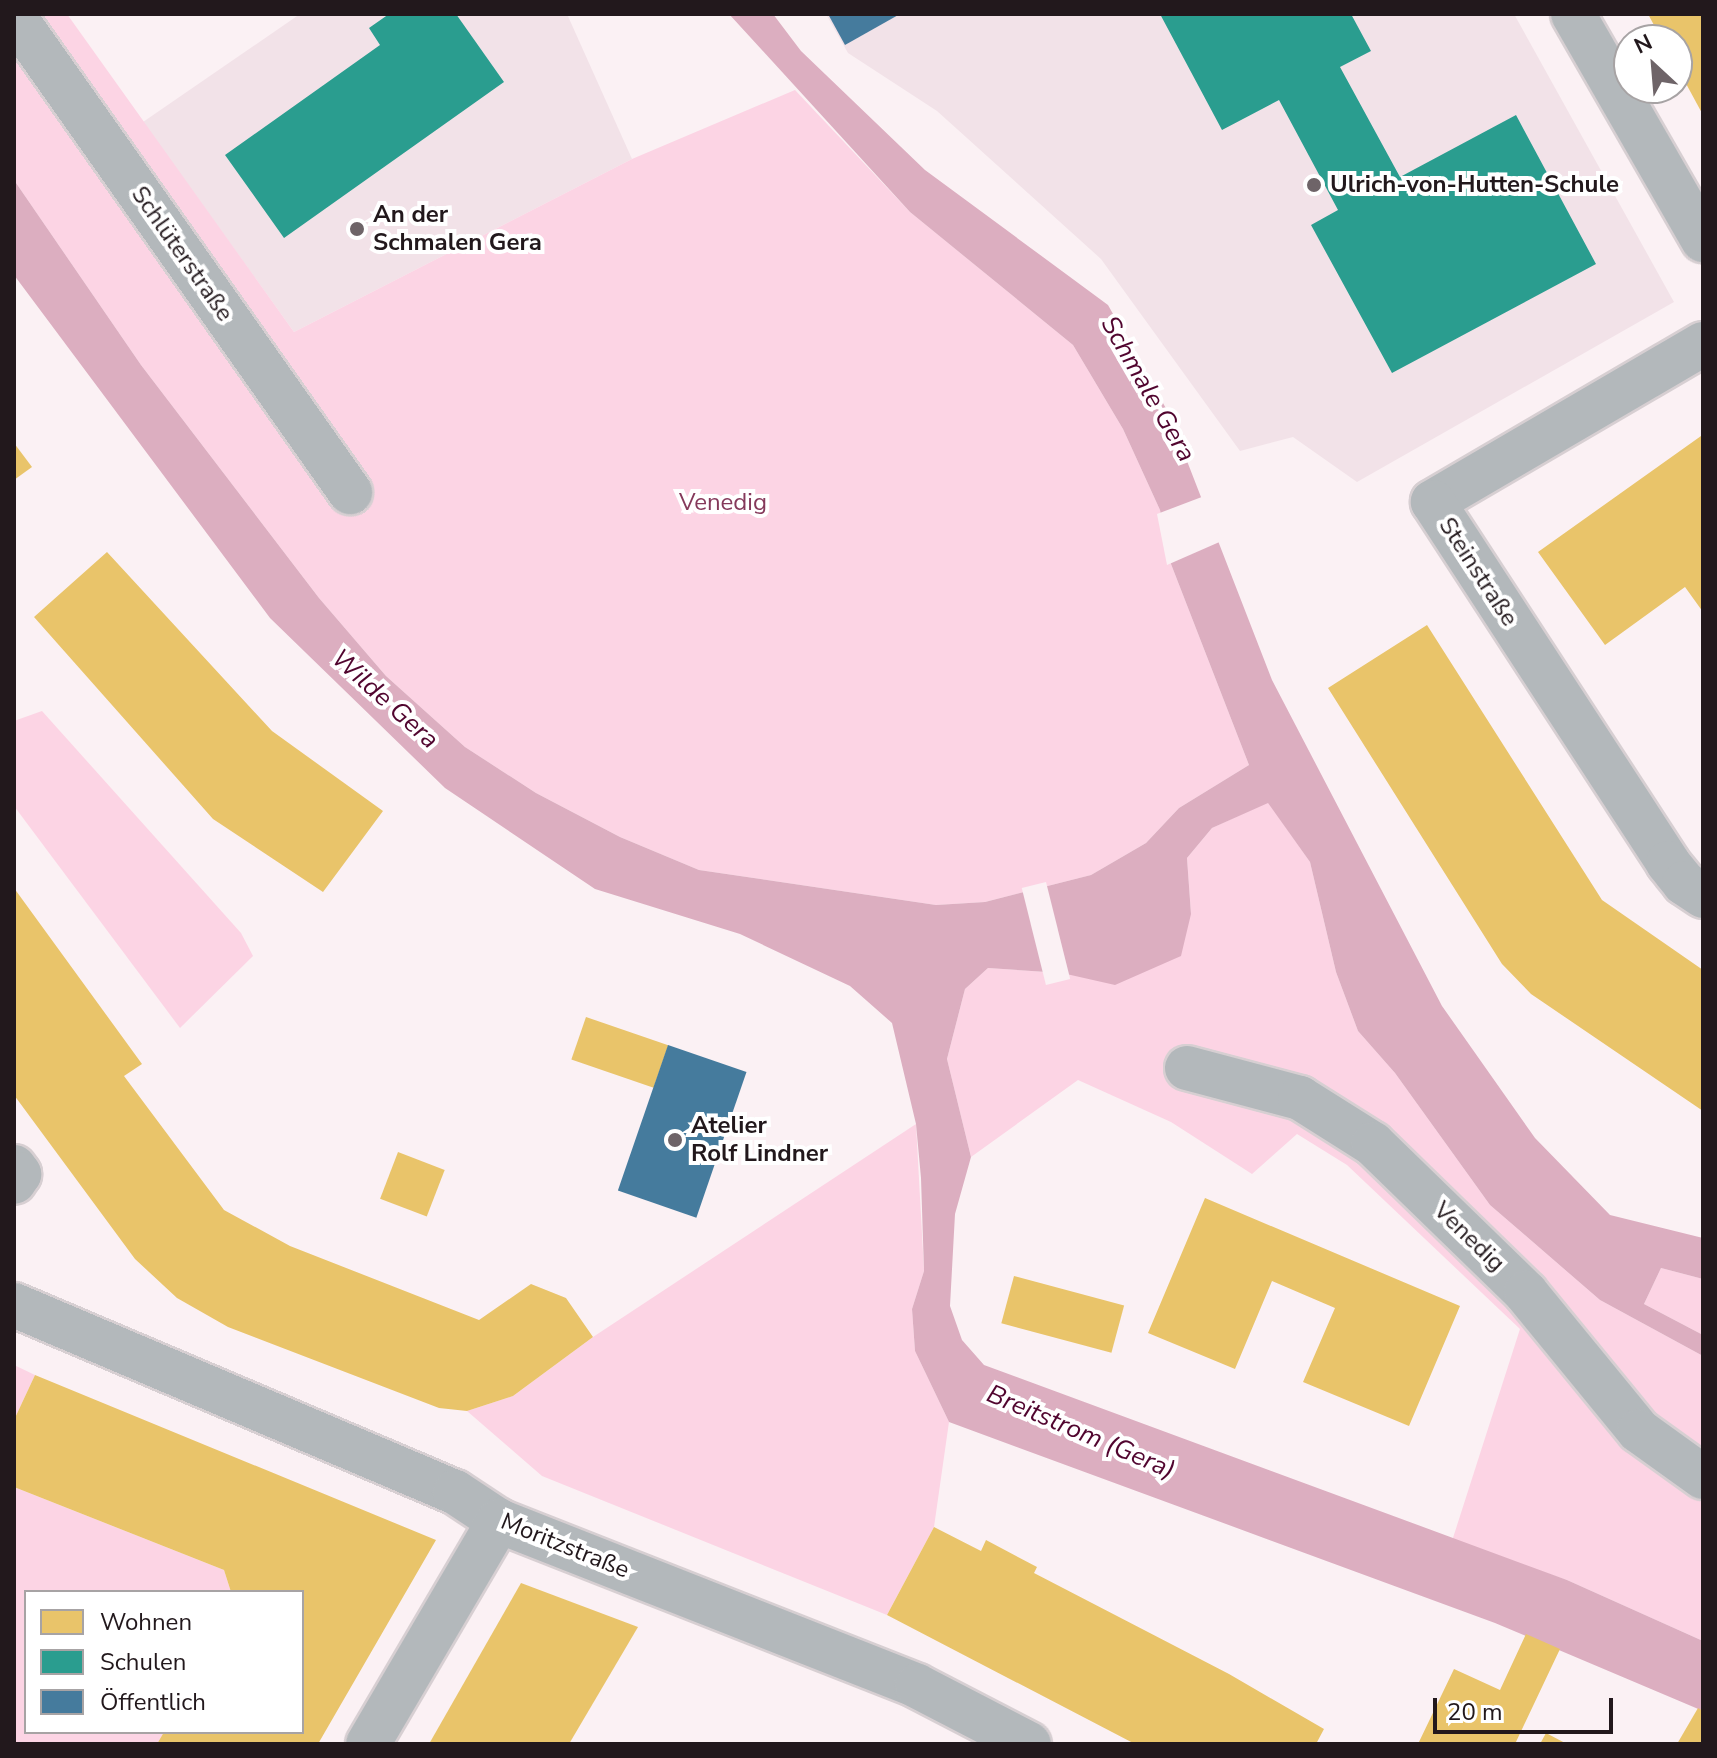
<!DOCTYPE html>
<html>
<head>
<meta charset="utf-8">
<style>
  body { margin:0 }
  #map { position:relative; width:1717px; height:1758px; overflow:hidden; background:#fbf1f4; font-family:"Nunito Sans",sans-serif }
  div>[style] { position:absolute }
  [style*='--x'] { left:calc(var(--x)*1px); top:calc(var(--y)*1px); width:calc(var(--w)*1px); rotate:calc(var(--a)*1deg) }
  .built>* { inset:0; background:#f2e2e8 }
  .green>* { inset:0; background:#fcd4e4 }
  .water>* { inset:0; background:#dcaec0 }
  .pier>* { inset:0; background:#fbf1f4; transform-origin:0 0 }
  .homes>* { inset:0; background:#e9c46a; transform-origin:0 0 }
  .schools>* { inset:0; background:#2a9d8f }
  .public>* { inset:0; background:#457b9d; transform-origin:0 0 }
  .roads { filter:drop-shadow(2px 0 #d7cfd2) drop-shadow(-2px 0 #d7cfd2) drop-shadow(0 2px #d7cfd2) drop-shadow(0 -2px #d7cfd2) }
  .street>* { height:44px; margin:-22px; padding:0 22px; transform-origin:22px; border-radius:22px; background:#b3b8bb }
  .dots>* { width:22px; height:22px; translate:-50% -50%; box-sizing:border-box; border:4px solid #fff; border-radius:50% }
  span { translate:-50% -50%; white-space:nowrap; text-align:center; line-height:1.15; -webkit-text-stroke:8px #fff; paint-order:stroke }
  .poi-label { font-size:24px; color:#22181c; font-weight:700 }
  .left { translate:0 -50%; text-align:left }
  .street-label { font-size:24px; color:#22181c }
  .park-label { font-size:24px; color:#85395b }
  .water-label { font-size:26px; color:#51052f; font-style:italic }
  .frame { position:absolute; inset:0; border:16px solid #22181c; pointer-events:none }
  .legend { position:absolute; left:24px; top:1590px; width:280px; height:144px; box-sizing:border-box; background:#fff; border:2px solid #a7a3a4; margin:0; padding:10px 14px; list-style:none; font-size:24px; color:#22181c }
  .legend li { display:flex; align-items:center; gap:16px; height:40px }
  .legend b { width:40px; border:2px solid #a7a3a4 }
  .north { position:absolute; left:1613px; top:24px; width:80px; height:80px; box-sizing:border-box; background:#fff; border:2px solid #a7a3a4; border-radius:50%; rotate:334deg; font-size:22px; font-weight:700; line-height:32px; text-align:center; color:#22181c }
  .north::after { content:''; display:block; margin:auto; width:28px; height:36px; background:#6e6468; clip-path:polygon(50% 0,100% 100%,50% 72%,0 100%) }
  .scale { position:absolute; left:1433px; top:1698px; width:180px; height:36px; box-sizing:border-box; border:4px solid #22181c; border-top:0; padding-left:10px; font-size:24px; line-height:28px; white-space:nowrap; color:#22181c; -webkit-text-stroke:6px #fff; paint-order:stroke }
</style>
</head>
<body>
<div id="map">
  <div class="built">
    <i style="clip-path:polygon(300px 14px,567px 14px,632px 159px,294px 332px,143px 122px)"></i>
    <i style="clip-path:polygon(826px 14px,1514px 14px,1674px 302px,1357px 482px,1293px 437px,1240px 451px,1101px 259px,937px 111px,848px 53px)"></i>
  </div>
  <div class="green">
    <i style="clip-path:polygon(14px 14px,67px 14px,294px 332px,632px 159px,795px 90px,910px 212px,1073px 345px,1123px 429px,1160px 510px,1171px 564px,1249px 765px,1179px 808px,1146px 843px,1091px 875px,985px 902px,936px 905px,699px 870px,620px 837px,536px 793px,465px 747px,386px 676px,319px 598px,141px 365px,14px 180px)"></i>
    <i style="clip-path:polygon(42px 711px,241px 933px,253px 956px,180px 1028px,14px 806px,14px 721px)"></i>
    <i style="clip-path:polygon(1268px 802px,1310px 862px,1336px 972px,1358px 1031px,1395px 1073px,1490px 1205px,1600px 1300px,1703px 1356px,1703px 1641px,1567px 1580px,1452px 1541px,1520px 1329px,1347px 1165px,1297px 1134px,1252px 1174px,1171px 1122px,1078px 1080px,971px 1157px,947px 1059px,965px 989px,988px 968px,1062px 973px,1191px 914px,1187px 858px,1212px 828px)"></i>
    <i style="clip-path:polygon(916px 1124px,924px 1271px,912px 1309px,915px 1351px,949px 1422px,934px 1527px,887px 1615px,542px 1476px,467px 1411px,513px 1396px,593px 1337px)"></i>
    <i style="clip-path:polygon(1661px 1268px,1703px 1279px,1703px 1335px,1644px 1304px)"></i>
    <i style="clip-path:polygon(14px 1365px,35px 1375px,14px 1420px)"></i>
    <i style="clip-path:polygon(14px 1487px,224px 1570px,231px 1592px,26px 1592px,26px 1732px,164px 1732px,157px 1744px,14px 1744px)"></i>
  </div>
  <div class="water">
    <i style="clip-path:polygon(729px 14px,773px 14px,801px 51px,925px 170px,1108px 305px,1168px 412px,1272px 680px,1442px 1006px,1535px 1138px,1610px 1215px,1703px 1238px,1703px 1279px,1661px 1268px,1644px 1304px,1703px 1335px,1703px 1356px,1600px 1300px,1490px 1205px,1395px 1073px,1358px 1031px,1336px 972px,1310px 862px,1268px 803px,1212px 828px,1187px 858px,1191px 914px,1181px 956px,1115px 985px,1062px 973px,988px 968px,965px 989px,947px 1059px,971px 1157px,955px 1214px,950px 1306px,962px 1340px,984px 1365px,1567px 1580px,1703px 1641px,1703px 1711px,1495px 1623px,949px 1422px,915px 1351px,912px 1309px,924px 1271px,921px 1178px,916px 1124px,892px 1023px,850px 986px,740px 934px,595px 889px,445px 788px,270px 618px,14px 275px,14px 180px,141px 365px,319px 598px,386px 676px,465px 747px,536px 793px,620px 837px,699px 870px,936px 905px,985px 902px,1091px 875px,1146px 843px,1179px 808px,1249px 765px,1171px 564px,1160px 510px,1123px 429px,1073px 345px,910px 212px)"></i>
  </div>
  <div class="pier">
    <i style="clip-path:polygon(1207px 495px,1224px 540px,1167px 565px,1157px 514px)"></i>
    <i style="left:1046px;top:882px;width:100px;height:25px;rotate:76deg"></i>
  </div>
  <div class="homes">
    <i style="clip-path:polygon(1648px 14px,1703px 14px,1703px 115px,1677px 67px,1677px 40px,1662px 40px)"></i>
    <i style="clip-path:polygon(1701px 436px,1703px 612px,1685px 587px,1605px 645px,1538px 552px)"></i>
    <i style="clip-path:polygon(14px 443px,32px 467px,14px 480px)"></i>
    <i style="clip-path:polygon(107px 552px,272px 731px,383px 811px,323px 892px,213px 819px,34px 617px)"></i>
    <i style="clip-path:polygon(1427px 625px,1602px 900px,1703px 970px,1703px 1111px,1531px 994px,1502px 964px,1328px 688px)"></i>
    <i style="clip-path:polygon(14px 888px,142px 1064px,124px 1076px,224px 1210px,290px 1246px,479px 1320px,531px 1284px,566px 1298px,593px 1337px,513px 1396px,467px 1411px,439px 1408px,228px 1327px,177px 1298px,135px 1259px,14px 1095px)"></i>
    <i style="left:586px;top:1017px;width:87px;height:45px;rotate:19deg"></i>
    <i style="left:398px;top:1152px;width:50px;height:50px;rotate:21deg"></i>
    <i style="clip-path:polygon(1205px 1198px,1460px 1306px,1409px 1426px,1303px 1382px,1335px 1308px,1272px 1281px,1235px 1369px,1148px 1333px)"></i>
    <i style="left:1014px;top:1276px;width:114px;height:49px;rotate:15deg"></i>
    <i style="clip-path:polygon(35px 1375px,436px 1540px,318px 1744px,157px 1744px,164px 1732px,302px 1732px,302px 1592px,231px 1592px,224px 1570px,14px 1487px,14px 1420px)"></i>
    <i style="clip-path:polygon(934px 1527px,981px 1551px,986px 1540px,1037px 1567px,1034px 1573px,1229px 1674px,1324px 1729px,1316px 1744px,1135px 1744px,887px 1615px)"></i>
    <i style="clip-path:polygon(521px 1583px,638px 1627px,569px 1744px,429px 1744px)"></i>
    <i style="clip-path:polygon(1526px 1634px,1560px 1649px,1515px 1744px,1418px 1744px,1454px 1669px,1500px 1690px)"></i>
    <i style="clip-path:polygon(1698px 1708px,1703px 1711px,1703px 1744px,1677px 1744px)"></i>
    <i style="clip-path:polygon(1546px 1733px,1567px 1744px,1540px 1744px)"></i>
  </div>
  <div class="schools">
    <i style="clip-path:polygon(389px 14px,456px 14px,504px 82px,284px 238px,225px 155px,380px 45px,369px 28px)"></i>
    <i style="clip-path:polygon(1160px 14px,1351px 14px,1371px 51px,1340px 67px,1400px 177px,1516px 115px,1596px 264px,1392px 373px,1311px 225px,1338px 210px,1279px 100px,1222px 130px)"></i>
  </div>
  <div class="public">
    <i style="clip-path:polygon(828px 14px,900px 14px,845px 45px)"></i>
    <i style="left:668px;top:1045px;width:83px;height:154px;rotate:19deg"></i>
  </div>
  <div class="roads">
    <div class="street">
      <i style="--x:1573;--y:14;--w:261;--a:60.1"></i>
      <i style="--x:14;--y:16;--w:583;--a:54.78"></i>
      <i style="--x:1703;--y:344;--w:313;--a:149.7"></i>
      <i style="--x:1433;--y:502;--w:431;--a:56.9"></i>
      <i style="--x:1668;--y:863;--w:26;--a:51"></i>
      <i style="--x:1684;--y:883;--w:23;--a:34"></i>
      <i style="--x:1187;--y:1068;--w:117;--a:14.9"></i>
      <i style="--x:1300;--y:1098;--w:86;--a:32.2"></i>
      <i style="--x:1373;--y:1144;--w:214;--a:44.2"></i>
      <i style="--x:1526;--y:1293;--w:178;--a:50.7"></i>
      <i style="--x:1639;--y:1431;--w:79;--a:35.7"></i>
      <i style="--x:14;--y:1167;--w:9;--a:54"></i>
      <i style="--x:19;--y:1174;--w:9;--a:122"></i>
      <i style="--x:14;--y:1305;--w:479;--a:23"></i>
      <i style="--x:455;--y:1492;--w:53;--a:33.4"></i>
      <i style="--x:499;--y:1521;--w:449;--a:21.5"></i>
      <i style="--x:917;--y:1686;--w:126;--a:27.4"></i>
      <i style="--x:368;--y:1744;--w:259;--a:-59.6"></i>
    </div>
  </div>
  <div class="dots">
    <i style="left:1314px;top:185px;background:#6e6468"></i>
    <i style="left:357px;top:229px;background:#6e6468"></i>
    <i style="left:675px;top:1140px;background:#6e6468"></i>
  </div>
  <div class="poi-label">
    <span class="left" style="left:1330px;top:185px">Ulrich-von-Hutten-Schule</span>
    <span class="left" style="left:373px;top:229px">An der<br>Schmalen Gera</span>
    <span class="left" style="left:691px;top:1140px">Atelier<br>Rolf Lindner</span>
  </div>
  <div class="street-label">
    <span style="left:182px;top:254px;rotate:55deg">Schlüterstraße</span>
    <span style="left:1478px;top:572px;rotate:57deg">Steinstraße</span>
    <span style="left:1469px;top:1237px;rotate:44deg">Venedig</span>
    <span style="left:565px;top:1546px;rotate:22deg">Moritzstraße</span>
  </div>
  <div class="park-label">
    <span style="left:723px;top:503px">Venedig</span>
  </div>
  <div class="water-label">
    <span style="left:1148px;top:389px;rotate:60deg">Schmale Gera</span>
    <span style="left:385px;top:699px;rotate:42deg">Wilde Gera</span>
    <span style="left:1081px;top:1432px;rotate:23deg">Breitstrom (Gera)</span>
  </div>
  <div class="frame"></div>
  <ul class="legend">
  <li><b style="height:22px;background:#e9c46a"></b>Wohnen</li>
  <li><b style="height:22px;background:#2a9d8f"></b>Schulen</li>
  <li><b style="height:22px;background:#457b9d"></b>Öffentlich</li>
  </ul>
  <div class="north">N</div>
  <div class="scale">20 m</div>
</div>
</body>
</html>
